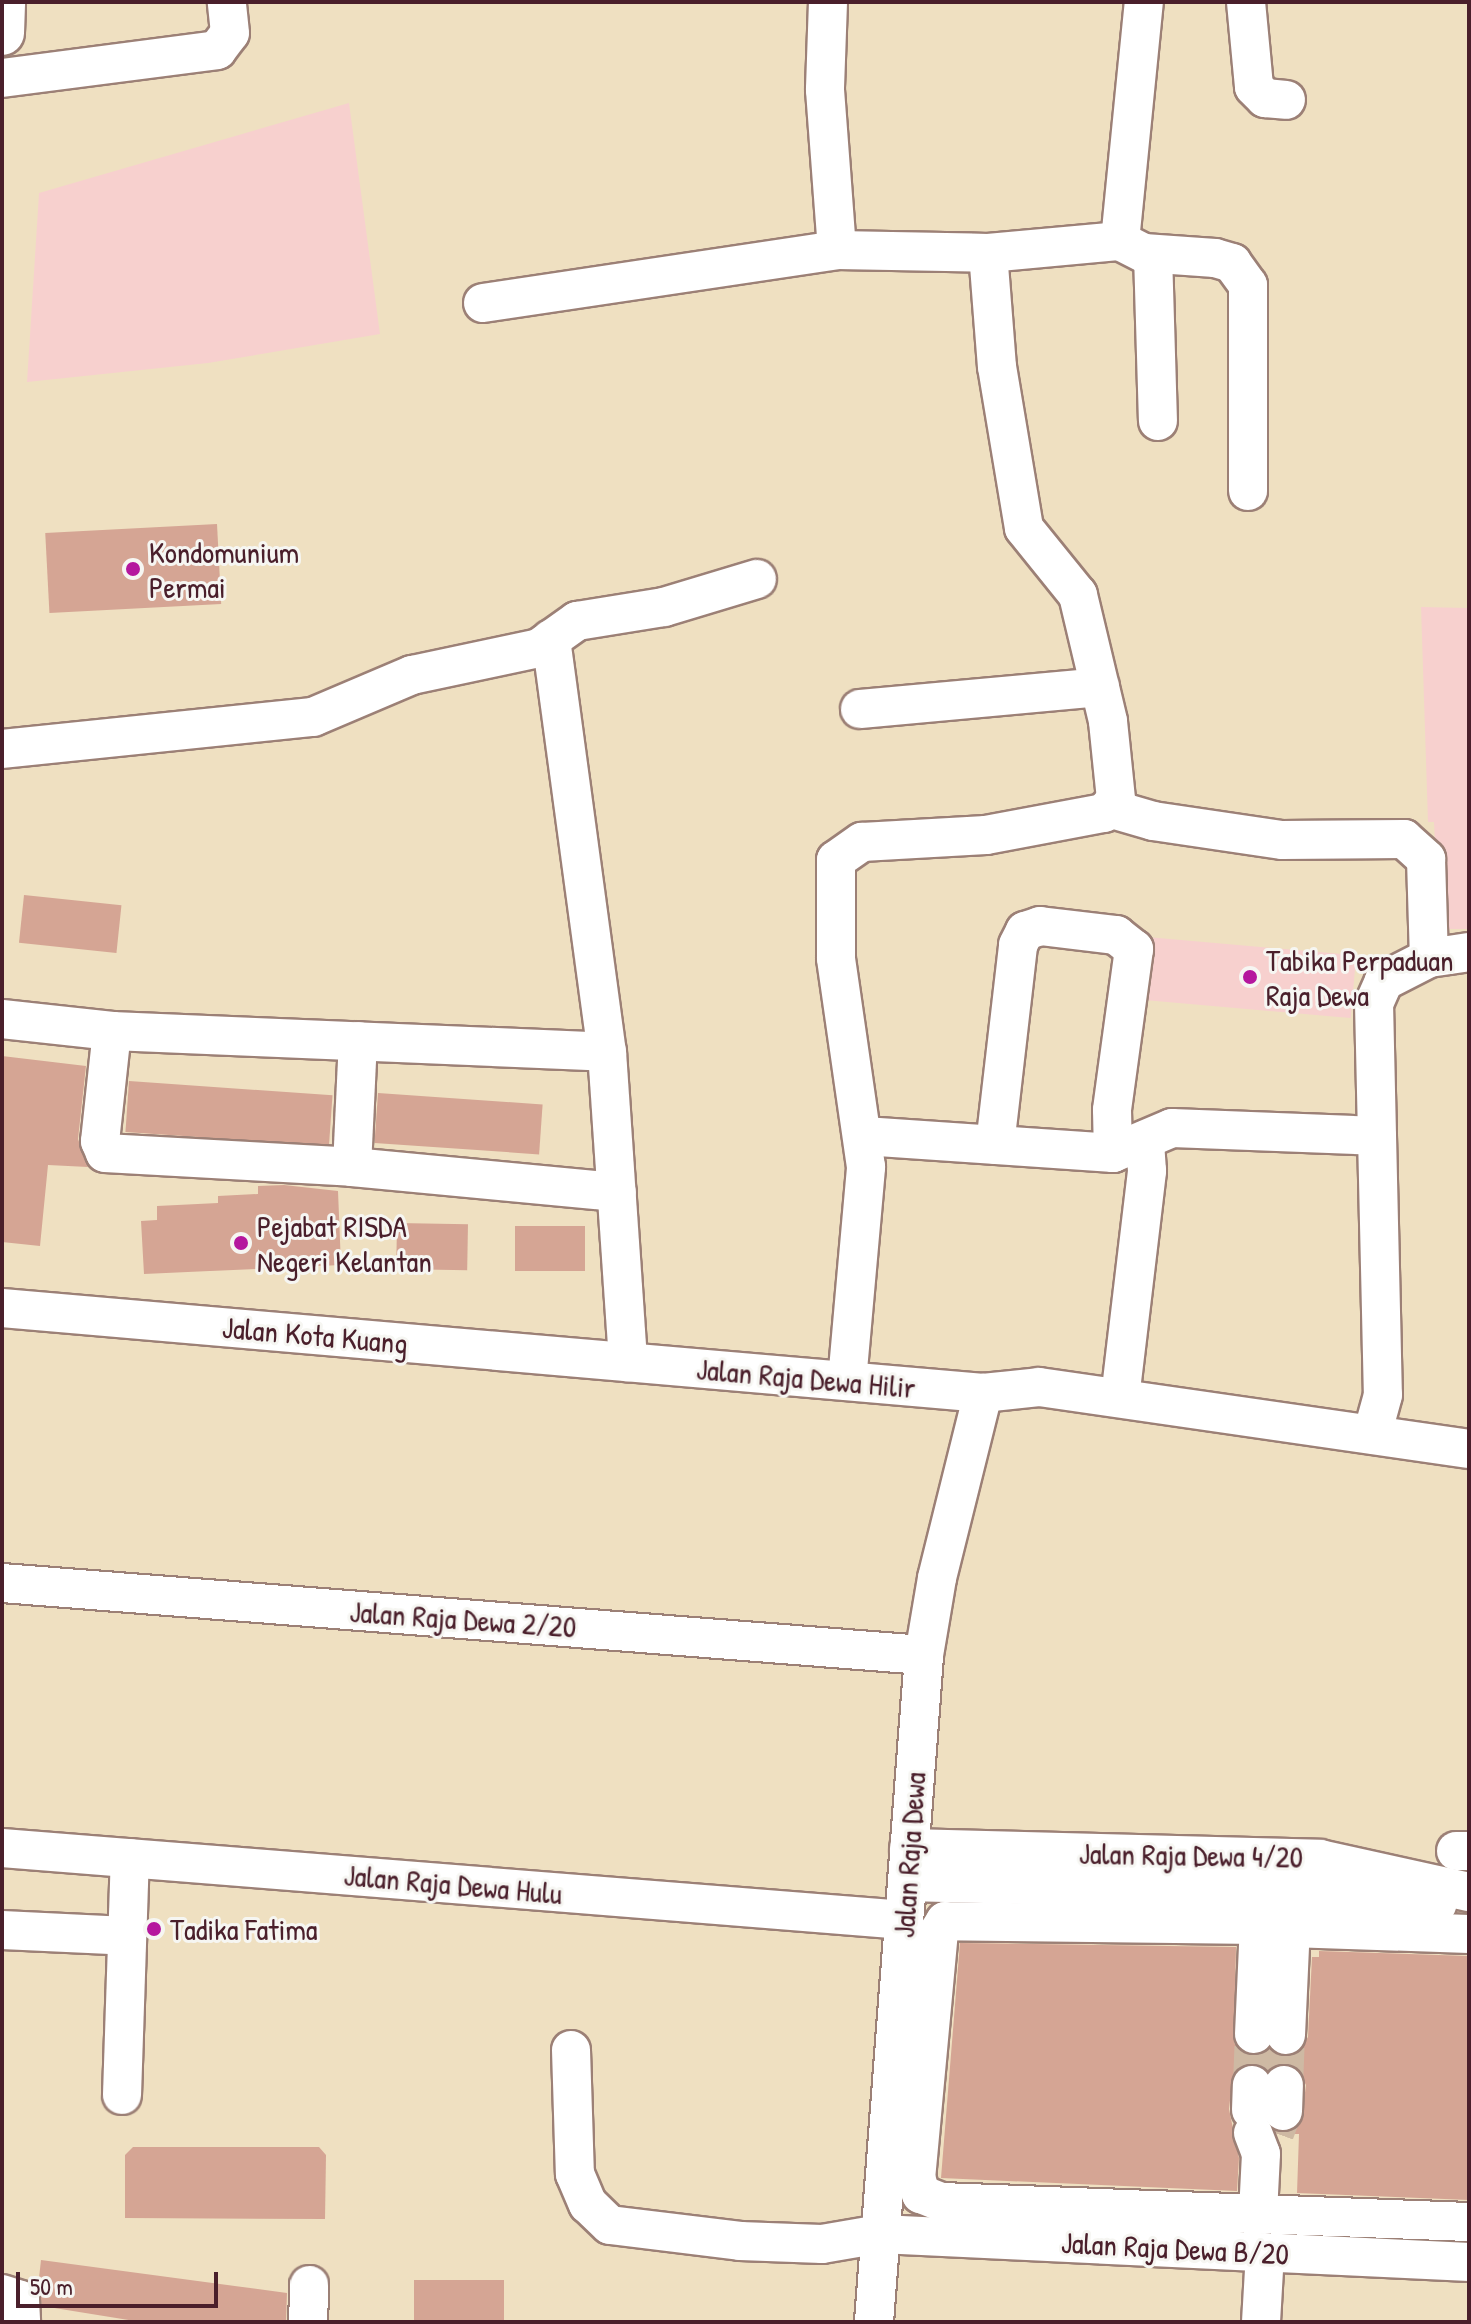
<!DOCTYPE html>
<html>
<head>
<meta charset="utf-8">
<style>
  body { margin:0 }
  #map { position:relative; width:1471px; height:2324px; overflow:hidden; background:#efe0c1; font-family:"Patrick Hand",sans-serif }
  div>[style] { position:absolute }
  [style*='--x'] { left:calc(var(--x)*1px); top:calc(var(--y)*1px); width:calc(var(--w)*1px); rotate:calc(var(--a)*1deg) }
  .built>* { inset:0; background:#f7d0ce; transform-origin:0 0 }
  .building>* { inset:0; background:#d5a594; transform-origin:0 0 }
  .minor-tunnel>* { height:38px; margin-top:-19px; transform-origin:0; background:repeating-linear-gradient(90deg,#ceb9a3 0 38px,transparent 0 57px) }
  .roads { filter:drop-shadow(2px 0 #9c8076) drop-shadow(-2px 0 #9c8076) drop-shadow(0 2px #9c8076) drop-shadow(0 -2px #9c8076) }
  .minor>* { height:38px; margin:-19px; padding:0 19px; transform-origin:19px; border-radius:19px; background:#fff }
  .major>* { height:44px; margin:-22px; padding:0 22px; transform-origin:22px; border-radius:22px; background:#fff }
  .dots>* { width:22px; height:22px; translate:-50% -50%; box-sizing:border-box; border:4px solid #f6f6f2; border-radius:50% }
  span { translate:-50% -50%; white-space:nowrap; text-align:center; line-height:1.15; -webkit-text-stroke:6px #f6f6f2; paint-order:stroke }
  .poi-label { font-size:30px; color:#4a1f2b }
  .left { translate:0 -50%; text-align:left }
  .street-label { font-size:30px; color:#4a1f2b }
  .frame { position:absolute; inset:0; border:4px solid #4a1f2b; pointer-events:none }
  .scale { position:absolute; left:16px; top:2272px; width:202px; height:36px; box-sizing:border-box; border:4px solid #4a1f2b; border-top:0; padding-left:10px; font-size:24px; line-height:28px; white-space:nowrap; color:#4a1f2b; -webkit-text-stroke:6px #f6f6f2; paint-order:stroke }
</style>
</head>
<body>
<div id="map">
  <div class="built">
    <i style="clip-path:polygon(349px 103px,380px 334px,208px 363px,27px 382px,39px 193px)"></i>
    <i style="clip-path:polygon(1421px 607px,1469px 608px,1469px 929px,1439px 929px,1434px 822px,1428px 822px)"></i>
    <i style="left:1147px;top:937px;width:210px;height:63px;rotate:5deg"></i>
  </div>
  <div class="building">
    <i style="left:217px;top:524px;width:80px;height:172px;rotate:87deg"></i>
    <i style="left:24px;top:895px;width:98px;height:48px;rotate:6deg"></i>
    <i style="clip-path:polygon(2px 1056px,86px 1066px,78px 1139px,88px 1167px,48px 1165px,40px 1246px,2px 1242px)"></i>
    <i style="left:129px;top:1081px;width:204px;height:51px;rotate:4deg"></i>
    <i style="left:378px;top:1093px;width:165px;height:50px;rotate:4deg"></i>
    <i style="clip-path:polygon(284px 1185px,338px 1191px,341px 1265px,144px 1274px,141px 1221px,157px 1220px,157px 1206px,218px 1203px,218px 1196px,258px 1194px,258px 1186px)"></i>
    <i style="left:397px;top:1223px;width:71px;height:46px;rotate:1deg"></i>
    <i style="left:515px;top:1226px;width:70px;height:45px"></i>
    <i style="clip-path:polygon(960px 1943px,1236px 1947px,1234px 2043px,1252px 2056px,1270px 2049px,1286px 2057px,1297px 2054px,1308px 2037px,1312px 1957px,1319px 1957px,1319px 1951px,1469px 1956px,1469px 2200px,1297px 2193px,1299px 2134px,1277px 2134px,1276px 2131px,1293px 2131px,1301px 2123px,1306px 2085px,1296px 2067px,1286px 2063px,1268px 2071px,1252px 2063px,1233px 2074px,1229px 2109px,1239px 2158px,1237px 2191px,941px 2178px)"></i>
    <i style="clip-path:polygon(133px 2147px,319px 2147px,326px 2155px,325px 2219px,125px 2218px,125px 2155px)"></i>
    <i style="clip-path:polygon(41px 2260px,287px 2293px,286px 2322px,141px 2322px,42px 2306px,38px 2287px)"></i>
    <i style="left:504px;top:2280px;width:42px;height:90px;rotate:90deg"></i>
  </div>
  <div class="minor-tunnel">
    <i style="--x:1252;--y:2085;--w:51;--a:-87.8"></i>
    <i style="--x:1284;--y:2085;--w:50;--a:-87.7"></i>
    <i style="--x:1275;--y:2133;--w:23;--a:-70"></i>
  </div>
  <div class="roads">
    <div class="minor">
      <i style="--x:828;--y:2;--w:88;--a:92"></i>
      <i style="--x:825;--y:90;--w:160;--a:85.7"></i>
      <i style="--x:1246;--y:2;--w:85;--a:84.6"></i>
      <i style="--x:1254;--y:87;--w:16;--a:45"></i>
      <i style="--x:1265;--y:98;--w:21;--a:5"></i>
      <i style="--x:2;--y:78;--w:217;--a:-7.4"></i>
      <i style="--x:217;--y:50;--w:21;--a:-53"></i>
      <i style="--x:230;--y:33;--w:31;--a:-96"></i>
      <i style="--x:1120;--y:241;--w:240;--a:-84.3"></i>
      <i style="--x:1153;--y:254;--w:167;--a:88.3"></i>
      <i style="--x:483;--y:303;--w:358;--a:-8.5"></i>
      <i style="--x:837;--y:250;--w:151;--a:1.1"></i>
      <i style="--x:988;--y:253;--w:133;--a:-5.2"></i>
      <i style="--x:1120;--y:241;--w:27;--a:27"></i>
      <i style="--x:1144;--y:253;--w:71;--a:4"></i>
      <i style="--x:1215;--y:258;--w:18;--a:16"></i>
      <i style="--x:1232;--y:263;--w:27;--a:54"></i>
      <i style="--x:1248;--y:285;--w:206;--a:90"></i>
      <i style="--x:551;--y:639;--w:417;--a:82.3"></i>
      <i style="--x:607;--y:1052;--w:311;--a:86.1"></i>
      <i style="--x:860;--y:709;--w:241;--a:-5.2"></i>
      <i style="--x:2;--y:749;--w:313;--a:-5.9"></i>
      <i style="--x:313;--y:717;--w:108;--a:-23"></i>
      <i style="--x:412;--y:675;--w:130;--a:-12"></i>
      <i style="--x:539;--y:648;--w:47;--a:-35.4"></i>
      <i style="--x:577;--y:621;--w:88;--a:-9.1"></i>
      <i style="--x:664;--y:607;--w:97;--a:-16.8"></i>
      <i style="--x:1112;--y:809;--w:43;--a:16.3"></i>
      <i style="--x:1153;--y:821;--w:130;--a:8.4"></i>
      <i style="--x:1282;--y:840;--w:122;--a:-0.5"></i>
      <i style="--x:1404;--y:839;--w:30;--a:42"></i>
      <i style="--x:1426;--y:859;--w:99;--a:88.3"></i>
      <i style="--x:1429;--y:958;--w:51;--a:152.9"></i>
      <i style="--x:1384;--y:981;--w:24;--a:114"></i>
      <i style="--x:1374;--y:1003;--w:392;--a:88.7"></i>
      <i style="--x:1383;--y:1395;--w:41;--a:105.4"></i>
      <i style="--x:1429;--y:958;--w:40;--a:-8.5"></i>
      <i style="--x:2;--y:1019;--w:111;--a:6.2"></i>
      <i style="--x:112;--y:1031;--w:495;--a:2.4"></i>
      <i style="--x:112;--y:1031;--w:111;--a:96.2"></i>
      <i style="--x:100;--y:1141;--w:13;--a:67"></i>
      <i style="--x:105;--y:1153;--w:247;--a:3.2"></i>
      <i style="--x:352;--y:1167;--w:266;--a:5.4"></i>
      <i style="--x:864;--y:1136;--w:250;--a:3.9"></i>
      <i style="--x:1113;--y:1153;--w:64;--a:-23"></i>
      <i style="--x:1172;--y:1128;--w:205;--a:2.2"></i>
      <i style="--x:995;--y:1145;--w:201;--a:-83.4"></i>
      <i style="--x:1018;--y:945;--w:16;--a:-63"></i>
      <i style="--x:1025;--y:931;--w:16;--a:-18"></i>
      <i style="--x:1040;--y:926;--w:77;--a:6.8"></i>
      <i style="--x:1116;--y:935;--w:23;--a:38"></i>
      <i style="--x:1134;--y:949;--w:162;--a:97.8"></i>
      <i style="--x:1112;--y:1110;--w:43;--a:88.7"></i>
      <i style="--x:352;--y:1167;--w:126;--a:-87.3"></i>
      <i style="--x:2;--y:1308;--w:985;--a:4.95"></i>
      <i style="--x:983;--y:1393;--w:56;--a:-6.1"></i>
      <i style="--x:1039;--y:1387;--w:434;--a:8.2"></i>
      <i style="--x:847;--y:1381;--w:215;--a:-84.9"></i>
      <i style="--x:866;--y:1167;--w:211;--a:-98.2"></i>
      <i style="--x:836;--y:958;--w:98;--a:-90"></i>
      <i style="--x:836;--y:860;--w:32;--a:-35"></i>
      <i style="--x:862;--y:842;--w:124;--a:-3.2"></i>
      <i style="--x:986;--y:835;--w:120;--a:-10.6"></i>
      <i style="--x:1104;--y:813;--w:18;--a:-49"></i>
      <i style="--x:1116;--y:799;--w:78;--a:-95.9"></i>
      <i style="--x:1108;--y:721;--w:130;--a:-103.4"></i>
      <i style="--x:1078;--y:595;--w:86;--a:-128.9"></i>
      <i style="--x:1024;--y:528;--w:163;--a:-99.5"></i>
      <i style="--x:997;--y:367;--w:114;--a:-94.5"></i>
      <i style="--x:1120;--y:1398;--w:229;--a:-83.2"></i>
      <i style="--x:1147;--y:1171;--w:31;--a:-94"></i>
      <i style="--x:2;--y:1583;--w:925;--a:4.47"></i>
      <i style="--x:2;--y:1848;--w:905;--a:4.56"></i>
      <i style="--x:909;--y:1848;--w:411;--a:1.5"></i>
      <i style="--x:1320;--y:1859;--w:153;--a:12.5"></i>
      <i style="--x:1456;--y:1851;--w:13;--a:0"></i>
      <i style="--x:907;--y:1882;--w:385;--a:1.5"></i>
      <i style="--x:1292;--y:1892;--w:146;--a:4.7"></i>
      <i style="--x:1259;--y:1925;--w:314;--a:-179.3"></i>
      <i style="--x:945;--y:1921;--w:12;--a:121"></i>
      <i style="--x:939;--y:1931;--w:247;--a:95.3"></i>
      <i style="--x:916;--y:2177;--w:18;--a:74"></i>
      <i style="--x:921;--y:2194;--w:22;--a:22"></i>
      <i style="--x:941;--y:2202;--w:528;--a:2.17"></i>
      <i style="--x:1290;--y:1928;--w:179;--a:1.9"></i>
      <i style="--x:2;--y:1930;--w:125;--a:2.7"></i>
      <i style="--x:1254;--y:2034;--w:134;--a:-87.4"></i>
      <i style="--x:1286;--y:2035;--w:130;--a:-87.4"></i>
      <i style="--x:571;--y:2050;--w:124;--a:88.2"></i>
      <i style="--x:575;--y:2174;--w:33;--a:67"></i>
      <i style="--x:588;--y:2204;--w:30;--a:44"></i>
      <i style="--x:610;--y:2225;--w:131;--a:7"></i>
      <i style="--x:740;--y:2241;--w:82;--a:2.1"></i>
      <i style="--x:822;--y:2244;--w:59;--a:-9.8"></i>
      <i style="--x:880;--y:2234;--w:590;--a:2.72"></i>
      <i style="--x:122;--y:2095;--w:237;--a:-88.1"></i>
      <i style="--x:1251;--y:2110;--w:25;--a:-88"></i>
      <i style="--x:1283;--y:2111;--w:26;--a:-88"></i>
      <i style="--x:1253;--y:2133;--w:22;--a:69"></i>
      <i style="--x:1261;--y:2154;--w:60;--a:92.9"></i>
      <i style="--x:2;--y:2294;--w:19;--a:18"></i>
      <i style="--x:20;--y:2300;--w:22;--a:87"></i>
      <i style="--x:308;--y:2322;--w:37;--a:-88"></i>
      <i style="--x:874;--y:2322;--w:669;--a:-85.71"></i>
      <i style="--x:924;--y:1655;--w:78;--a:-80.4"></i>
      <i style="--x:937;--y:1578;--w:191;--a:-76"></i>
      <i style="--x:1261;--y:2322;--w:70;--a:-86.7"></i>
    </div>
    <div class="major">
      <i style="--x:2;--y:33;--w:31;--a:-88"></i>
    </div>
  </div>
  <div class="dots">
    <i style="left:133px;top:569px;background:#b5179e"></i>
    <i style="left:1250px;top:977px;background:#b5179e"></i>
    <i style="left:241px;top:1243px;background:#b5179e"></i>
    <i style="left:154px;top:1929px;background:#b5179e"></i>
  </div>
  <div class="poi-label">
    <span class="left" style="left:149px;top:569px">Kondomunium<br>Permai</span>
    <span class="left" style="left:1266px;top:977px">Tabika Perpaduan<br>Raja Dewa</span>
    <span class="left" style="left:257px;top:1243px">Pejabat RISDA<br>Negeri Kelantan</span>
    <span class="left" style="left:170px;top:1929px">Tadika Fatima</span>
  </div>
  <div class="street-label">
    <span style="left:315px;top:1335px;rotate:5deg">Jalan Kota Kuang</span>
    <span style="left:806px;top:1378px;rotate:5deg">Jalan Raja Dewa Hilir</span>
    <span style="left:463px;top:1619px;rotate:4deg">Jalan Raja Dewa 2/20</span>
    <span style="left:909px;top:1855px;rotate:-86deg">Jalan Raja Dewa</span>
    <span style="left:1191px;top:1855px;rotate:1deg">Jalan Raja Dewa 4/20</span>
    <span style="left:453px;top:1884px;rotate:5deg">Jalan Raja Dewa Hulu</span>
    <span style="left:1175px;top:2248px;rotate:3deg">Jalan Raja Dewa B/20</span>
  </div>
  <div class="frame"></div>
  <div class="scale">50 m</div>
</div>
</body>
</html>
